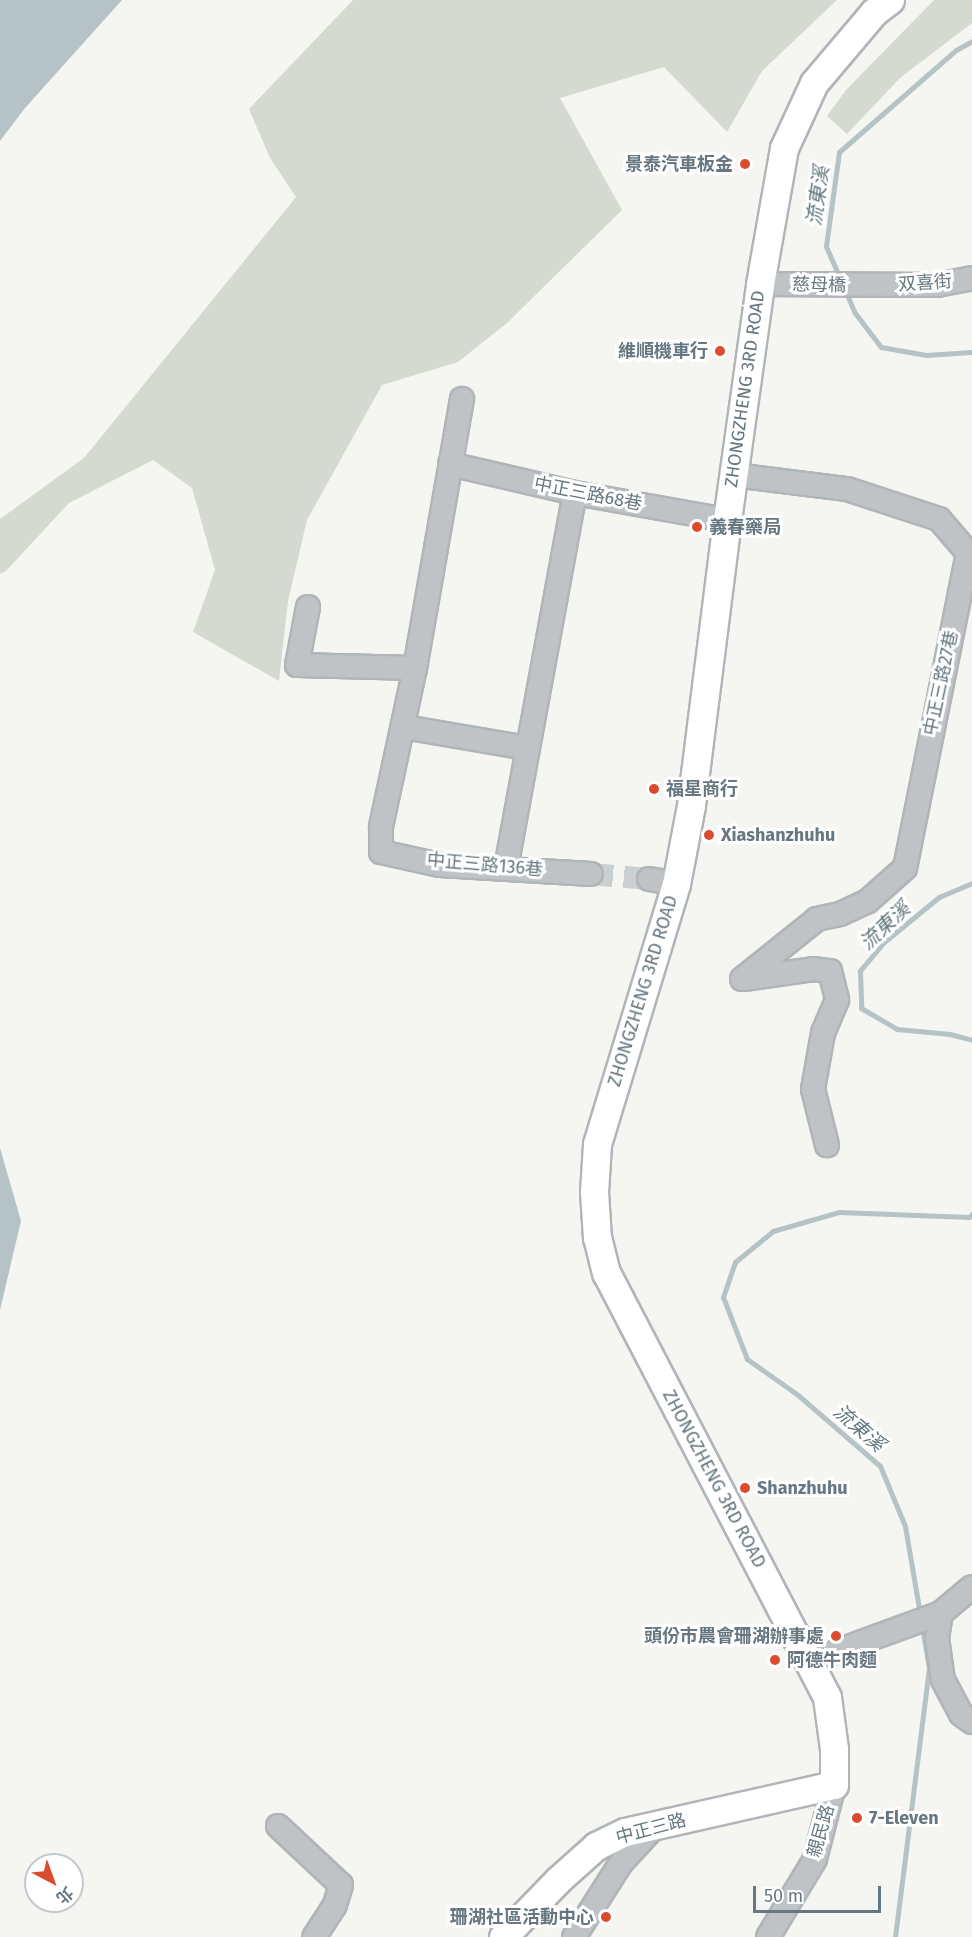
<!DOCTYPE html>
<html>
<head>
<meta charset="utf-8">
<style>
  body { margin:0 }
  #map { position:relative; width:972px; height:1937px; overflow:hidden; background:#f5f5f2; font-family:"Fira Sans","Noto Sans TC",sans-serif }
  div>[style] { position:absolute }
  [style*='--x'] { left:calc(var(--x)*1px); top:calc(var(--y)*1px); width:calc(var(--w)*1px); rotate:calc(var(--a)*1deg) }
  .green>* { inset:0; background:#d5dad1 }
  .water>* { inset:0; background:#b5c2c6 }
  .stream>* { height:5px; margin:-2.5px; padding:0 2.5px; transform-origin:2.5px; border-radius:2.5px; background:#b5c2c6 }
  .minor-tunnel>* { height:22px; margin-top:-11px; transform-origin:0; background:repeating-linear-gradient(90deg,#cacfd0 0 22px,transparent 0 33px) }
  .roads { filter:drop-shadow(2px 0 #b0b5b8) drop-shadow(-2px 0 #b0b5b8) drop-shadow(0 2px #b0b5b8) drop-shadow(0 -2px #b0b5b8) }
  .minor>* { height:22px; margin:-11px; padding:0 11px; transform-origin:11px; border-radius:11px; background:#bfc3c6 }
  .major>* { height:27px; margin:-13.5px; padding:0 13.5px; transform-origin:13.5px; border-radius:13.5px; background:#fff }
  .dots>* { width:16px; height:16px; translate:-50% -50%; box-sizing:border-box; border:3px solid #fff; border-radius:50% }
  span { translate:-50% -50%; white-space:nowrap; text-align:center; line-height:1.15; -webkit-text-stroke:6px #fff; paint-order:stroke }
  .poi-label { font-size:18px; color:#667781; font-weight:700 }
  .right { translate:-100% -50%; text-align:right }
  .left { translate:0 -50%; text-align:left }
  .street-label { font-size:18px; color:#667781 }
  .water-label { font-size:20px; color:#62787f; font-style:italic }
  .north { position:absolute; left:24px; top:1853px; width:60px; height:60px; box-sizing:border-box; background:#fff; border:2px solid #c2c9cd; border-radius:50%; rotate:139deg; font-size:16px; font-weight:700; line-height:24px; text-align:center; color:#667781 }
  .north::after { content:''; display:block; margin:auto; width:21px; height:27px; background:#da4c2d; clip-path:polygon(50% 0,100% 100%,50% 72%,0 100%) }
  .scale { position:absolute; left:753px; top:1886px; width:128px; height:27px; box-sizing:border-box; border:3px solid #667781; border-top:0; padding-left:8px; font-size:18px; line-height:21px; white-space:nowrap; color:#667781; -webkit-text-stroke:4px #fff; paint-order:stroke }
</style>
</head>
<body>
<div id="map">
  <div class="green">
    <i style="clip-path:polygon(353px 0,837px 0,762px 71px,727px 132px,664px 67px,560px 98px,622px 210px,507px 323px,458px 362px,382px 385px,307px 520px,288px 601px,279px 681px,193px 632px,215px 570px,192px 488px,153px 460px,69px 503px,6px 571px,0 574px,0 519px,84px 458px,296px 197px,270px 158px,249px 109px)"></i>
    <i style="clip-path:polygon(934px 0,972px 0,972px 23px,900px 78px,847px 134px,827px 116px,846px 90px)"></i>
  </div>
  <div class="water">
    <i style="clip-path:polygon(0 0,122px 0,25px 108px,0 141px)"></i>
    <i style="clip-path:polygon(0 1148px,21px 1221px,0 1310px)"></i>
  </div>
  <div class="stream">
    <i style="--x:840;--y:278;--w:35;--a:-114"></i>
    <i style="--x:826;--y:246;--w:95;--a:-82.1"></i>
    <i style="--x:839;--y:152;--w:155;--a:-41.1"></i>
    <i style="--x:956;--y:50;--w:18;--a:-29"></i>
    <i style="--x:845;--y:290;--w:25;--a:67"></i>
    <i style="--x:855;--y:313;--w:43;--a:52.6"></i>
    <i style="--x:881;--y:347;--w:46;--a:10.1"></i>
    <i style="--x:926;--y:355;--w:46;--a:-3.7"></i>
    <i style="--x:972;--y:883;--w:36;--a:157"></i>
    <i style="--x:939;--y:897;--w:71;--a:140.7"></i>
    <i style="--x:884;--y:942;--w:38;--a:130"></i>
    <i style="--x:860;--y:971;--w:37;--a:88"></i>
    <i style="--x:861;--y:1008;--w:42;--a:30.3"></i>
    <i style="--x:897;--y:1029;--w:53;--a:5.4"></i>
    <i style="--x:950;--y:1034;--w:23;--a:15"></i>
    <i style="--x:920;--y:1614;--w:89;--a:-99.7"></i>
    <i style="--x:905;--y:1526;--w:65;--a:-112.6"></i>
    <i style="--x:880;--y:1466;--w:108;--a:-139.1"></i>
    <i style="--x:798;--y:1395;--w:62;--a:-144.8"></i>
    <i style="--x:747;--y:1359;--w:66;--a:-111.2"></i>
    <i style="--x:723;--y:1297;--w:37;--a:-71"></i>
    <i style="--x:735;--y:1262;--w:49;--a:-39.2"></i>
    <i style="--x:773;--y:1231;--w:69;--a:-16.1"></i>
    <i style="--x:839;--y:1212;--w:130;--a:2.2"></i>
    <i style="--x:969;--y:1217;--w:4;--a:-45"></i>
    <i style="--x:895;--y:1937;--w:271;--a:-82.8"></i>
    <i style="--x:929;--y:1668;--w:42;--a:-99.7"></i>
  </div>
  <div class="minor-tunnel">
    <i style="--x:591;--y:874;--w:58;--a:4.9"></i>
  </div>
  <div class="roads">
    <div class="minor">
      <i style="--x:760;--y:284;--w:177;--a:0.3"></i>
      <i style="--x:937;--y:285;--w:36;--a:-11"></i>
      <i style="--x:462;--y:399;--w:273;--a:99.9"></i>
      <i style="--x:415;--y:668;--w:163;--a:102.1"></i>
      <i style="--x:381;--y:827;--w:25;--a:90"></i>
      <i style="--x:381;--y:852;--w:60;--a:12.4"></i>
      <i style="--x:440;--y:865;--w:151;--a:3.4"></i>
      <i style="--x:450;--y:464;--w:128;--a:13.1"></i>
      <i style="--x:575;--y:493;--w:154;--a:10.1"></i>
      <i style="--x:734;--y:475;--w:114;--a:7.1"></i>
      <i style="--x:847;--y:489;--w:97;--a:18.1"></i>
      <i style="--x:939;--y:519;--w:45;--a:49.5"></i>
      <i style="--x:968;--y:553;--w:321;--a:101.3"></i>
      <i style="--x:905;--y:868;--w:50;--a:138.3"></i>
      <i style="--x:868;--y:901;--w:31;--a:155"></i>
      <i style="--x:840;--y:914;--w:24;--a:168"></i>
      <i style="--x:817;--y:919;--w:96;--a:141.3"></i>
      <i style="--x:308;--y:607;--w:59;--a:100.7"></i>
      <i style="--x:297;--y:665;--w:118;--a:1.5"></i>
      <i style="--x:404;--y:727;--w:125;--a:9.7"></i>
      <i style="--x:506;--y:868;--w:381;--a:-79.6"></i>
      <i style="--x:649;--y:879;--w:27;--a:10"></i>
      <i style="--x:744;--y:979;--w:70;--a:-8.2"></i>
      <i style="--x:813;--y:969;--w:17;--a:7"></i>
      <i style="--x:830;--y:971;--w:30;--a:76"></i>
      <i style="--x:837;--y:1000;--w:36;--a:113"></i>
      <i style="--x:823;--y:1033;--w:57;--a:100.1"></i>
      <i style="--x:813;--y:1089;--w:58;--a:76"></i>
      <i style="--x:941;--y:1613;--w:25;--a:99"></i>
      <i style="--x:937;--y:1638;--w:42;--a:81.9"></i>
      <i style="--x:943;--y:1680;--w:38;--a:62"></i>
      <i style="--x:961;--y:1714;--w:14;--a:36"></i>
      <i style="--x:810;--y:1661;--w:140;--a:-20.1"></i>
      <i style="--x:941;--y:1613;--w:40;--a:-40"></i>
      <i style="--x:278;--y:1826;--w:86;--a:43.1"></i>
      <i style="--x:341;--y:1885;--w:21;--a:107"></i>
      <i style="--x:335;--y:1905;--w:38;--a:123"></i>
      <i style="--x:574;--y:1937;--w:88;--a:-57.6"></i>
      <i style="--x:621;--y:1863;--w:50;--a:-47.4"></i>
      <i style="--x:768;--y:1937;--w:91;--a:-58.9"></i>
      <i style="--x:815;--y:1859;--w:76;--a:-75.6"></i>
    </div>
    <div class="major">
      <i style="--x:503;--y:1937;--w:79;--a:-46"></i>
      <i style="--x:558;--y:1880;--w:51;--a:-41.8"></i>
      <i style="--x:596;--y:1846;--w:32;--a:-26"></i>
      <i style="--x:625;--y:1832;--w:214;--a:-12.7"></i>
      <i style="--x:834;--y:1785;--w:36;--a:-90"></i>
      <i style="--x:834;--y:1749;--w:52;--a:-97.7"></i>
      <i style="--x:827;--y:1697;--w:478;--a:-117.5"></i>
      <i style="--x:606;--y:1273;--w:36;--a:-104"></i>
      <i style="--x:597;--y:1238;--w:46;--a:-93.7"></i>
      <i style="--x:594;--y:1192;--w:48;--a:-86.4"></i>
      <i style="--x:597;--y:1144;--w:272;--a:-73.1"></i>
      <i style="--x:676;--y:884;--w:80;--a:-79.2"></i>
      <i style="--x:691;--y:805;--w:287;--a:-82.8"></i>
      <i style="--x:727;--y:520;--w:238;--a:-82"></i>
      <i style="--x:760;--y:284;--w:138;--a:-80"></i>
      <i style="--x:784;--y:148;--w:72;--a:-65.2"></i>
      <i style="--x:814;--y:83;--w:93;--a:-49.8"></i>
      <i style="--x:874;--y:12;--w:20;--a:-37"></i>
    </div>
  </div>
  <div class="dots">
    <i style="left:745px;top:164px;background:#da4c2d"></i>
    <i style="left:720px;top:351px;background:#da4c2d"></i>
    <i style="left:697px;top:527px;background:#da4c2d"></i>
    <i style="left:654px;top:789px;background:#da4c2d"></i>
    <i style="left:709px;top:835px;background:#da4c2d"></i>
    <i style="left:745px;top:1488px;background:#da4c2d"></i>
    <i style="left:836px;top:1636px;background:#da4c2d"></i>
    <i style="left:775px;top:1660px;background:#da4c2d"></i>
    <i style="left:857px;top:1818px;background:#da4c2d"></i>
    <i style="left:606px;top:1917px;background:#da4c2d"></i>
  </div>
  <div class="poi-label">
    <span class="right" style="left:733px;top:164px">景泰汽車板金</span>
    <span class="right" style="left:708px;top:351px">維順機車行</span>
    <span class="left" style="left:709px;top:527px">義春藥局</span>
    <span class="left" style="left:666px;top:789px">福星商行</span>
    <span class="left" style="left:721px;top:835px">Xiashanzhuhu</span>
    <span class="left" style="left:757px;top:1488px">Shanzhuhu</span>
    <span class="right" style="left:824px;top:1636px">頭份市農會珊湖辦事處</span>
    <span class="left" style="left:787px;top:1660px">阿德牛肉麵</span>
    <span class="left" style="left:869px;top:1818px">7-Eleven</span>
    <span class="right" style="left:594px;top:1917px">珊湖社區活動中心</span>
  </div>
  <div class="street-label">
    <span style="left:925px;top:283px;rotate:-4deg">双喜街</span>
    <span style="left:819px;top:285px;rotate:1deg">慈母橋</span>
    <span style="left:745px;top:389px;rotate:-82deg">ZHONGZHENG 3RD ROAD</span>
    <span style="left:588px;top:494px;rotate:11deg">中正三路68巷</span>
    <span style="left:941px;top:683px;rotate:-78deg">中正三路27巷</span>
    <span style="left:485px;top:865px;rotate:5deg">中正三路136巷</span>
    <span style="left:643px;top:991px;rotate:-73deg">ZHONGZHENG 3RD ROAD</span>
    <span style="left:714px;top:1479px;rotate:62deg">ZHONGZHENG 3RD ROAD</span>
    <span style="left:651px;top:1829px;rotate:-15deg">中正三路</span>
    <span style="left:821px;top:1831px;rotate:-74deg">親民路</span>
  </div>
  <div class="water-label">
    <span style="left:818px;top:196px;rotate:-82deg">流東溪</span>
    <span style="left:885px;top:926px;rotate:-43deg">流東溪</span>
    <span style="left:859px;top:1428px;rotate:41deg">流東溪</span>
  </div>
  <div class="north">北</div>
  <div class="scale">50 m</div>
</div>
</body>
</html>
